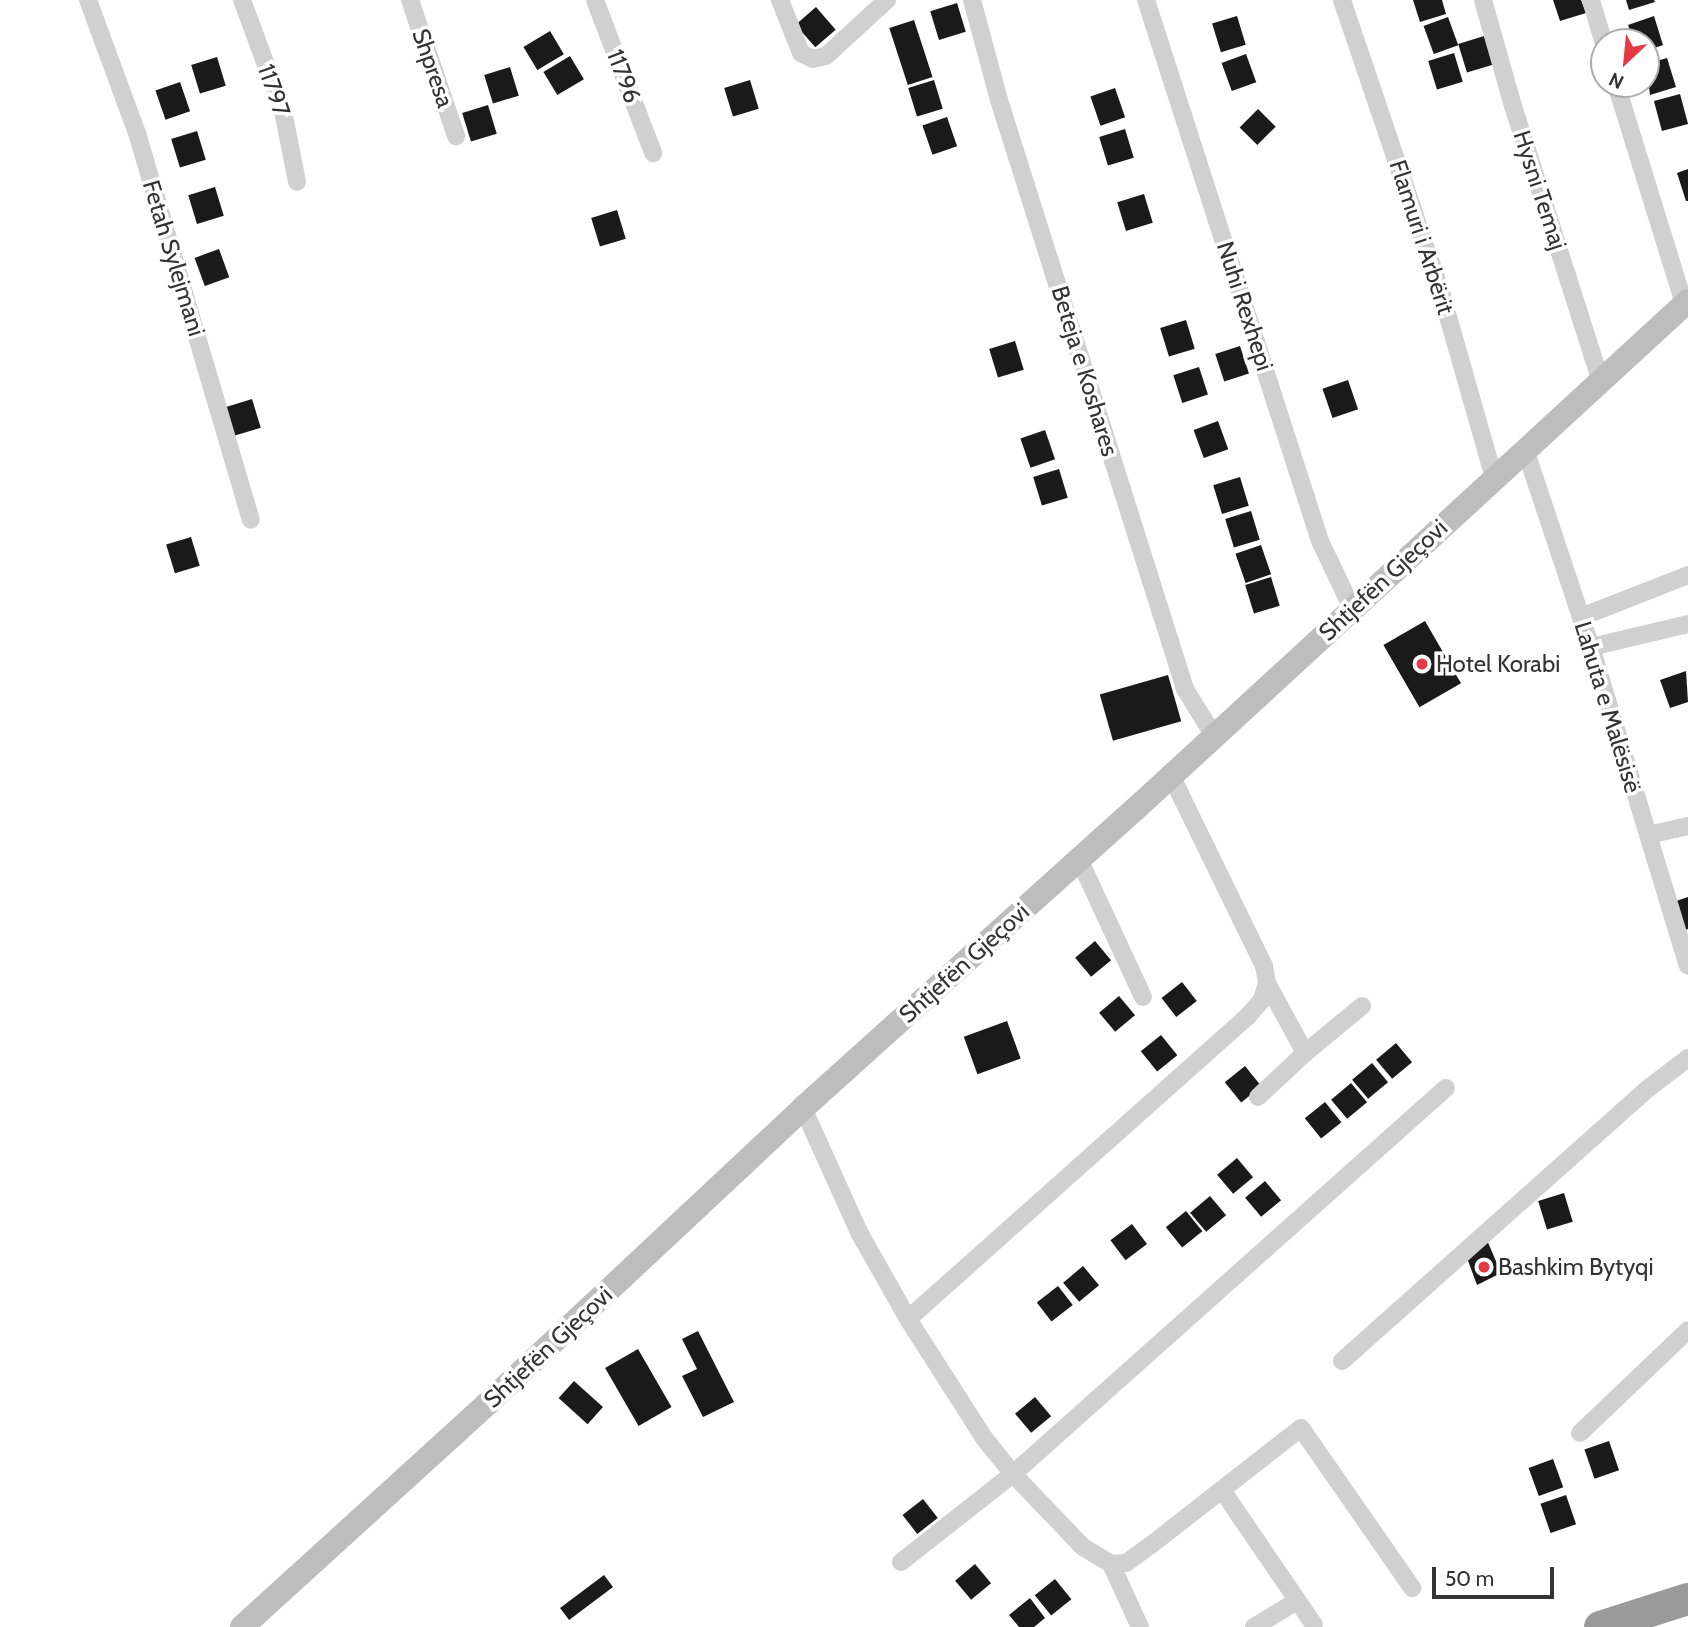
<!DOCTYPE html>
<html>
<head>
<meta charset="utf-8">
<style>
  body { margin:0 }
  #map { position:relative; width:1688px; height:1627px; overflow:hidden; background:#fff; font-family:Cabin,sans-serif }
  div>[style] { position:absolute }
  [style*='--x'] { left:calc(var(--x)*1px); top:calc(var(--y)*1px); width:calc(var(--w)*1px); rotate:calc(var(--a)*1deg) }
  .building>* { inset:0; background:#1a1a1a; transform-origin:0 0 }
  .street>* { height:18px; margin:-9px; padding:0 9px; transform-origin:9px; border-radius:9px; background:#d0d0d0 }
  .secondary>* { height:24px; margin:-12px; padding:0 12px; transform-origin:12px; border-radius:12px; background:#bdbdbd }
  .highway>* { height:32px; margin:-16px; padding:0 16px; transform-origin:16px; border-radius:16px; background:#9a9a9a }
  .dots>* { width:19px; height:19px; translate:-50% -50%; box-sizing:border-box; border:4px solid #fff; border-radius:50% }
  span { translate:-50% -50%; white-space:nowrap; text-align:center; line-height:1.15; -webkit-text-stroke:7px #fff; paint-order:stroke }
  .street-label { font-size:24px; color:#333 }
  .poi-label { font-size:24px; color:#333 }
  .left { translate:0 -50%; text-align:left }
  .north { position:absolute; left:1590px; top:28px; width:70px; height:70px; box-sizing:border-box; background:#fff; border:2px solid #adadad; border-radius:50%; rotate:206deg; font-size:19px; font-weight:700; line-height:28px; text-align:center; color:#333 }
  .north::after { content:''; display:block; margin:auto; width:24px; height:32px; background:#e63946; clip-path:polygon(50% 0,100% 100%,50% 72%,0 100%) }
  .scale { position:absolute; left:1432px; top:1567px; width:122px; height:32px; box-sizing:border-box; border:4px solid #333; border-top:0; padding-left:9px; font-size:21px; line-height:24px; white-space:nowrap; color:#333; -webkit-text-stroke:5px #fff; paint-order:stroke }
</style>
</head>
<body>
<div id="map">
  <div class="building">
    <i style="clip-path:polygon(1413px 0,1442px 0,1446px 14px,1420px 22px)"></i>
    <i style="clip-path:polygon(1553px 0,1581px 0,1586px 13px,1560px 21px)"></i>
    <i style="clip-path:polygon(1626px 0,1654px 0,1655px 2px,1629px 10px)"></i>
    <i style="left:957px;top:3px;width:30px;height:28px;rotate:73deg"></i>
    <i style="left:816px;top:7px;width:30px;height:27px;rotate:49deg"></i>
    <i style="left:1237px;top:16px;width:30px;height:26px;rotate:73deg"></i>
    <i style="clip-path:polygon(1654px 16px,1663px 45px,1646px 51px,1646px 42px,1634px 42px,1628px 25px)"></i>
    <i style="left:1448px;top:17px;width:30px;height:26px;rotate:70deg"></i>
    <i style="left:914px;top:20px;width:60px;height:26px;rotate:72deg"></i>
    <i style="left:550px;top:31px;width:27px;height:31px;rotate:59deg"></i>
    <i style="left:1484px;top:36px;width:30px;height:27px;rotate:73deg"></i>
    <i style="left:1454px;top:53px;width:30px;height:27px;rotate:73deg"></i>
    <i style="left:1246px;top:54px;width:30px;height:26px;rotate:70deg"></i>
    <i style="left:570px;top:56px;width:27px;height:31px;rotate:59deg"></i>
    <i style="left:217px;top:57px;width:30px;height:27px;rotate:73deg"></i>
    <i style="clip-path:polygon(1667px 58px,1676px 87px,1650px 95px,1646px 64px)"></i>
    <i style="left:510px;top:67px;width:30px;height:27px;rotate:73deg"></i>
    <i style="left:750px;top:80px;width:30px;height:27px;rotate:73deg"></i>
    <i style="left:934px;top:80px;width:30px;height:27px;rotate:73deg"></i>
    <i style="left:180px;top:82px;width:31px;height:26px;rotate:71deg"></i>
    <i style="left:1115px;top:88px;width:31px;height:26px;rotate:71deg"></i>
    <i style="left:1680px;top:94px;width:31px;height:27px;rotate:75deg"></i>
    <i style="left:488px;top:105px;width:30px;height:27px;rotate:73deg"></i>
    <i style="left:1258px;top:109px;width:25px;height:26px;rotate:45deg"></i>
    <i style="left:947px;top:117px;width:31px;height:26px;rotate:71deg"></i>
    <i style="left:1125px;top:129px;width:30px;height:27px;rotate:73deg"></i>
    <i style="left:197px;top:131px;width:30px;height:27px;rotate:73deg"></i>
    <i style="clip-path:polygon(1688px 169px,1688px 201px,1686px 201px,1677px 173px)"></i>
    <i style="left:215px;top:187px;width:30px;height:28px;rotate:73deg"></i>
    <i style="left:1144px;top:194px;width:30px;height:28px;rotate:73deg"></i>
    <i style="left:617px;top:210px;width:30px;height:27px;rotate:73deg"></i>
    <i style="left:219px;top:249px;width:30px;height:26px;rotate:70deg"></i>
    <i style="left:1186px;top:320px;width:30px;height:27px;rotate:73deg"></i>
    <i style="left:1015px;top:341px;width:30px;height:27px;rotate:73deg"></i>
    <i style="left:1240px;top:346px;width:29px;height:26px;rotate:72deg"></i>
    <i style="left:1199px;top:367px;width:29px;height:27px;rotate:72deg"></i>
    <i style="left:1348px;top:380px;width:31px;height:27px;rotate:71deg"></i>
    <i style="left:252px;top:399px;width:30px;height:27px;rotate:73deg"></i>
    <i style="left:1218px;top:421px;width:30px;height:26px;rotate:70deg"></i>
    <i style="left:1045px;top:430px;width:31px;height:26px;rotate:71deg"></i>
    <i style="left:1059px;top:469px;width:30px;height:27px;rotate:73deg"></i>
    <i style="left:1240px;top:477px;width:30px;height:28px;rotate:73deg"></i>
    <i style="left:1251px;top:511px;width:30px;height:27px;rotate:73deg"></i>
    <i style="left:191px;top:537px;width:30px;height:26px;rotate:73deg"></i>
    <i style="left:1261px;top:545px;width:31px;height:27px;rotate:71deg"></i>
    <i style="left:1271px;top:577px;width:30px;height:27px;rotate:73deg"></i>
    <i style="left:1425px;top:621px;width:72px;height:48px;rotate:60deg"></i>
    <i style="clip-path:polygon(1686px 671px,1688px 702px,1670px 708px,1660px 680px)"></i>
    <i style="left:1168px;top:675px;width:48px;height:71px;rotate:74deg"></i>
    <i style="clip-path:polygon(1688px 897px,1688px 929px,1685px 930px,1676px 901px)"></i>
    <i style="left:1095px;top:941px;width:25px;height:26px;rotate:50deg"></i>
    <i style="left:1182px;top:982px;width:24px;height:26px;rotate:52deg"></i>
    <i style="left:1119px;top:996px;width:25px;height:26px;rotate:50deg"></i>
    <i style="left:1007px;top:1021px;width:40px;height:46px;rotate:70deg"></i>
    <i style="left:1161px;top:1035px;width:26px;height:26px;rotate:51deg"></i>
    <i style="left:1396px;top:1043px;width:25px;height:26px;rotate:50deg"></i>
    <i style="left:1372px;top:1063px;width:25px;height:26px;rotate:50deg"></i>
    <i style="left:1245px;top:1066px;width:26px;height:26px;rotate:51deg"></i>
    <i style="left:1351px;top:1083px;width:25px;height:26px;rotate:50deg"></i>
    <i style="left:1325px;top:1102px;width:26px;height:26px;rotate:51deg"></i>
    <i style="left:1237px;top:1158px;width:25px;height:26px;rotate:50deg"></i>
    <i style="left:1265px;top:1181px;width:25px;height:26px;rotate:50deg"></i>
    <i style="left:1564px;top:1193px;width:30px;height:27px;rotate:73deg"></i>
    <i style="left:1210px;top:1196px;width:25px;height:26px;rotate:50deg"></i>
    <i style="left:1186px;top:1211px;width:26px;height:26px;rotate:51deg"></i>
    <i style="left:1132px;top:1224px;width:25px;height:27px;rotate:53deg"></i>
    <i style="clip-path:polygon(1487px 1240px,1501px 1273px,1477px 1285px,1467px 1258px)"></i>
    <i style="left:1083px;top:1266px;width:25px;height:26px;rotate:50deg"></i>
    <i style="left:1058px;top:1286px;width:24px;height:27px;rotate:52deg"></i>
    <i style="clip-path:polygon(698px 1331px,734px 1402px,703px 1417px,682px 1376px,697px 1369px,682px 1339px)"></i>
    <i style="left:638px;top:1349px;width:67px;height:38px;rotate:60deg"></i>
    <i style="left:574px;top:1381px;width:39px;height:23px;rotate:42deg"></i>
    <i style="left:1035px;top:1397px;width:25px;height:26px;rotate:50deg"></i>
    <i style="left:1609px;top:1441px;width:31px;height:26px;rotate:71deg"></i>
    <i style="left:1553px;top:1459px;width:30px;height:26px;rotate:70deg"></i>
    <i style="left:1566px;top:1495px;width:31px;height:27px;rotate:71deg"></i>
    <i style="left:923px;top:1499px;width:24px;height:26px;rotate:52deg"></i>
    <i style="left:975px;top:1564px;width:25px;height:26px;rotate:50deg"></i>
    <i style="left:604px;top:1575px;width:15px;height:55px;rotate:53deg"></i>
    <i style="left:1055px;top:1579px;width:26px;height:26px;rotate:51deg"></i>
    <i style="clip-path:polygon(1030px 1598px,1045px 1618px,1034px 1627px,1019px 1627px,1009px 1615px)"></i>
  </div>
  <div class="street">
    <i style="--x:88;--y:0;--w:142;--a:69.8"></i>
    <i style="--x:137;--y:133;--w:403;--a:73.6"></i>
    <i style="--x:242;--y:0;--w:118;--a:69.7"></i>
    <i style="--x:283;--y:111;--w:72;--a:78.8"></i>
    <i style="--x:410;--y:0;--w:144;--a:71.3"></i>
    <i style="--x:595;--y:0;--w:164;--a:69.2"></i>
    <i style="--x:780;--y:0;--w:57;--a:68.4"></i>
    <i style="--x:801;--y:53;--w:13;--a:27"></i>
    <i style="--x:813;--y:59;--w:13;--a:-13"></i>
    <i style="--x:826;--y:56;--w:83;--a:-42.6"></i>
    <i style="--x:972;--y:0;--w:104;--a:74.9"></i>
    <i style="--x:999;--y:100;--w:618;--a:72.47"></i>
    <i style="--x:1185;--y:689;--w:55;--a:58.3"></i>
    <i style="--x:1146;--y:0;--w:568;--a:72.17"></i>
    <i style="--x:1320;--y:541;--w:74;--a:64.5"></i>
    <i style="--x:1342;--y:0;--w:308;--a:71.3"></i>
    <i style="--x:1441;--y:292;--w:193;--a:74.1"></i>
    <i style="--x:1483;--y:0;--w:110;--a:74.2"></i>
    <i style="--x:1513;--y:106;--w:287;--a:72.3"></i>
    <i style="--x:1591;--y:0;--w:46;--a:73.5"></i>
    <i style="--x:1616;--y:84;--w:230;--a:72.8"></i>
    <i style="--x:1525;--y:449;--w:209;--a:71.6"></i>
    <i style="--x:1591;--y:647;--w:333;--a:73.1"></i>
    <i style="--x:1581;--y:617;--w:115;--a:-21.4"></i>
    <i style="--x:1591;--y:647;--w:100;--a:-13.3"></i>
    <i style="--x:1648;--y:835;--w:41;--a:-12.7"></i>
    <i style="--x:1079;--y:859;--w:152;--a:65.1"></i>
    <i style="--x:1267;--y:983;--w:80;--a:61.5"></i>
    <i style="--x:1305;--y:1053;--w:74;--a:-39.5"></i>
    <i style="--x:1258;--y:1097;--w:64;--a:-43.1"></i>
    <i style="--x:803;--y:1108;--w:138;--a:65.7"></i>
    <i style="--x:860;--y:1234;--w:98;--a:60.5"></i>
    <i style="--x:908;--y:1319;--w:141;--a:57.4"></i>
    <i style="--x:984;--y:1438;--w:46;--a:51.1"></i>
    <i style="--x:1013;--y:1474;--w:101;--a:46.2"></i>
    <i style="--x:1083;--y:1547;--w:33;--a:31"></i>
    <i style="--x:1111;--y:1564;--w:69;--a:65.3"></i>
    <i style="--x:908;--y:1319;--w:455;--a:-41.7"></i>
    <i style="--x:1248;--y:1016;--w:21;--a:-49"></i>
    <i style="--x:1262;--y:1000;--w:18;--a:-74"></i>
    <i style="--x:1267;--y:983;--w:17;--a:-100"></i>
    <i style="--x:1264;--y:966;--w:215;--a:-116"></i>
    <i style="--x:1342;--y:1361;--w:412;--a:-41.7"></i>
    <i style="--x:1650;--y:1087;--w:48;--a:-37.3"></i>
    <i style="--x:1580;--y:1433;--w:149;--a:-43.6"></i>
    <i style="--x:1222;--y:1490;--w:163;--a:55.7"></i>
    <i style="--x:901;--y:1562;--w:142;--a:-38.2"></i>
    <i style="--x:1013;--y:1474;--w:580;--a:-41.72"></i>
    <i style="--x:1111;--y:1564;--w:15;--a:-4"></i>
    <i style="--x:1126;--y:1563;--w:31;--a:-36"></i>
    <i style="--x:1151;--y:1545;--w:190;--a:-38"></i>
    <i style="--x:1301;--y:1428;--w:195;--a:55.2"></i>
    <i style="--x:1254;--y:1627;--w:50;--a:-31.2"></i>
  </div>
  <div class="secondary">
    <i style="--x:242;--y:1627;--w:333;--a:-42.3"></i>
    <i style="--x:488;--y:1403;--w:432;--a:-43.1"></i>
    <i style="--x:803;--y:1108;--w:457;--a:-42"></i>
    <i style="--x:1143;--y:802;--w:740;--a:-42.59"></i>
  </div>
  <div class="highway">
    <i style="--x:1600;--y:1627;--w:92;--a:-17.7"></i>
  </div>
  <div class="dots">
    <i style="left:1422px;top:664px;background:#e63946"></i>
    <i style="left:1484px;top:1267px;background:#e63946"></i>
  </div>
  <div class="street-label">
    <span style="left:433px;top:68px;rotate:71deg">Shpresa</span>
    <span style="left:624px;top:76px;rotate:69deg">11796</span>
    <span style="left:274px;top:90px;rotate:71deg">11797</span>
    <span style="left:1540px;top:190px;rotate:72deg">Hysni Temaj</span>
    <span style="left:1422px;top:237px;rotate:72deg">Flamuri i Arbërit</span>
    <span style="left:174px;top:258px;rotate:73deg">Fetah Sylejmani</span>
    <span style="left:1245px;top:306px;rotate:72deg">Nuhi Rexhepi</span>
    <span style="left:1085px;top:371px;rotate:73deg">Beteja e Koshares</span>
    <span style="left:1383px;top:580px;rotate:-43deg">Shtjefën Gjeçovi</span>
    <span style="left:1608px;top:707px;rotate:73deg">Lahuta e Malësisë</span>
    <span style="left:964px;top:963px;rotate:-42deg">Shtjefën Gjeçovi</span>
    <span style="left:548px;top:1347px;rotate:-43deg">Shtjefën Gjeçovi</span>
  </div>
  <div class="poi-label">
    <span class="left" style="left:1436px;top:664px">Hotel Korabi</span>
    <span class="left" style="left:1498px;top:1267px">Bashkim Bytyqi</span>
  </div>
  <div class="north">N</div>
  <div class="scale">50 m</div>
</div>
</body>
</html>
